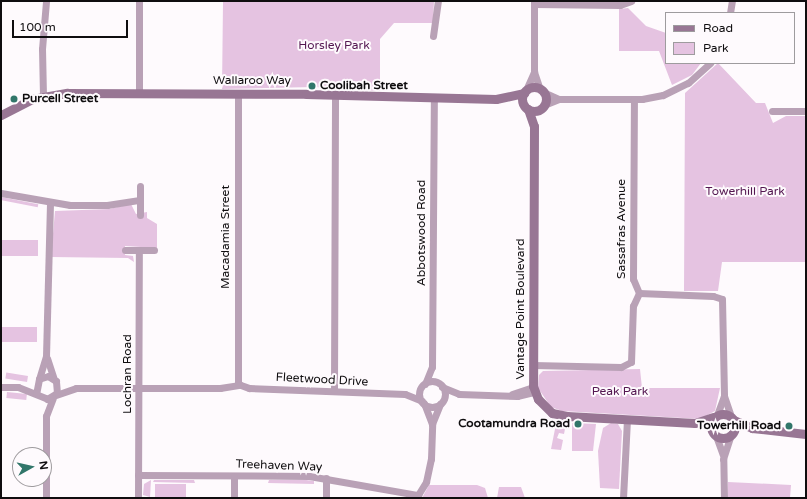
<!DOCTYPE html>
<html>
<head>
<meta charset="utf-8">
<style>
  body { margin:0 }
  #map { position:relative; width:807px; height:499px; overflow:hidden; background:#fefafd; font-family:"Varela Round",sans-serif }
  div>[style] { position:absolute }
  [style*='--x'] { left:calc(var(--x)*1px); top:calc(var(--y)*1px); width:calc(var(--w)*1px); rotate:calc(var(--a)*1deg) }
  .green>* { inset:0; background:#e5c3e1; transform-origin:0 0 }
  .street>* { height:7px; margin:-3.5px; padding:0 3.5px; transform-origin:3.5px; border-radius:3.5px; background:#b9a1b6 }
  .street>.ring { margin:-3.5px; padding:0; box-sizing:content-box; background:none; border:7px solid #b9a1b6; border-radius:50% }
  .secondary>* { height:9px; margin:-4.5px; padding:0 4.5px; transform-origin:4.5px; border-radius:4.5px; background:#987694 }
  .secondary>.ring { margin:-4.5px; padding:0; box-sizing:content-box; background:none; border:9px solid #987694; border-radius:50% }
  .dots>* { width:11px; height:11px; translate:-50% -50%; box-sizing:border-box; border:2px solid #fefafd; border-radius:50% }
  span { translate:-50% -50%; white-space:nowrap; text-align:center; line-height:1.15; -webkit-text-stroke:4px #fefafd; paint-order:stroke }
  .park-label { font-size:12px; color:#531650 }
  .street-label { font-size:12px; color:#0f0d0f }
  .poi-label { font-size:12px; color:#0f0d0f; font-weight:700 }
  .left { translate:0 -50%; text-align:left }
  .right { translate:-100% -50%; text-align:right }
  .frame { position:absolute; inset:0; border:2px solid #0f0d0f; pointer-events:none }
  .legend { position:absolute; left:665px; top:12px; width:130px; height:52px; box-sizing:border-box; background:#fefafd; border:1px solid #9e9b9e; margin:0; padding:5px 7px; list-style:none; font-size:12px; color:#0f0d0f }
  .legend li { display:flex; align-items:center; gap:8px; height:20px }
  .legend b { width:20px; border:1px solid #9e9b9e }
  .north { position:absolute; left:12px; top:447px; width:40px; height:40px; box-sizing:border-box; background:#fefafd; border:1px solid #9e9b9e; border-radius:50%; rotate:82deg; font-size:11px; font-weight:700; line-height:16px; text-align:center; color:#0f0d0f }
  .north::after { content:''; display:block; margin:auto; width:14px; height:18px; background:#31766a; clip-path:polygon(50% 0,100% 100%,50% 72%,0 100%) }
  .scale { position:absolute; left:12px; top:20px; width:116px; height:18px; box-sizing:border-box; border:2px solid #0f0d0f; border-top:0; padding-left:5px; font-size:12px; line-height:14px; white-space:nowrap; color:#0f0d0f; -webkit-text-stroke:3px #fefafd; paint-order:stroke }
</style>
</head>
<body>
<div id="map">
  <div class="green">
    <i style="clip-path:polygon(434px 1px,433px 23px,394px 23px,380px 39px,380px 91px,315px 87px,222px 89px,223px 2px)"></i>
    <i style="clip-path:polygon(628px 8px,646px 26px,666px 33px,666px 63px,701px 63px,692px 75px,672px 85px,659px 51px,619px 51px,619px 9px)"></i>
    <i style="clip-path:polygon(718px 63px,756px 103px,765px 103px,773px 123px,786px 116px,806px 116px,806px 262px,722px 262px,718px 291px,684px 291px,685px 93px)"></i>
    <i style="left:1px;top:197px;width:38px;height:3px;rotate:11deg"></i>
    <i style="clip-path:polygon(131px 204px,136px 214px,147px 212px,147px 218px,157px 224px,157px 248px,125px 246px,125px 255px,133px 256px,134px 262px,128px 258px,51px 257px,55px 211px,109px 209px)"></i>
    <i style="left:1px;top:240px;width:37px;height:16px"></i>
    <i style="left:1px;top:327px;width:36px;height:15px"></i>
    <i style="clip-path:polygon(640px 369px,642px 388px,720px 388px,715px 411px,700px 419px,562px 411px,551px 407px,538px 388px,539px 375px,543px 371px)"></i>
    <i style="left:28px;top:376px;width:6px;height:22px;rotate:99deg"></i>
    <i style="left:7px;top:392px;width:20px;height:6px;rotate:6deg"></i>
    <i style="clip-path:polygon(557px 419px,563px 422px,565px 429px,564px 434px,559px 433px,557px 438px,563px 440px,561px 450px,551px 449px)"></i>
    <i style="clip-path:polygon(572px 423px,596px 424px,593px 451px,572px 451px)"></i>
    <i style="clip-path:polygon(611px 423px,618px 424px,622px 431px,619px 489px,600px 488px,598px 451px,603px 428px)"></i>
    <i style="clip-path:polygon(151px 480px,150px 497px,143px 495px,144px 484px)"></i>
    <i style="clip-path:polygon(154px 480px,194px 480px,195px 483px,153px 482px)"></i>
    <i style="clip-path:polygon(269px 480px,306px 480px,314px 481px,314px 484px,268px 483px)"></i>
    <i style="clip-path:polygon(728px 482px,791px 485px,790px 498px,728px 498px)"></i>
    <i style="left:155px;top:484px;width:31px;height:14px"></i>
    <i style="clip-path:polygon(429px 485px,477px 485px,485px 488px,488px 498px,422px 498px)"></i>
    <i style="clip-path:polygon(499px 487px,521px 487px,525px 498px,497px 498px)"></i>
  </div>
  <div class="street">
    <i style="--x:534;--y:1;--w:71;--a:90"></i>
    <i style="--x:534;--y:72;--w:18;--a:71"></i>
    <i style="--x:534;--y:4;--w:86;--a:0.7"></i>
    <i style="--x:620;--y:5;--w:12;--a:-20"></i>
    <i style="--x:730;--y:13;--w:12;--a:-81"></i>
    <i style="--x:433;--y:36;--w:35;--a:-82"></i>
    <i style="--x:526;--y:90;--w:20;--a:-66"></i>
    <i style="--x:543;--y:92;--w:17;--a:24"></i>
    <i style="--x:139;--y:93;--w:92;--a:-90"></i>
    <i style="--x:238;--y:93;--w:291;--a:90"></i>
    <i style="--x:238;--y:384;--w:12;--a:20"></i>
    <i style="--x:249;--y:388;--w:156;--a:2.2"></i>
    <i style="--x:405;--y:394;--w:18;--a:22"></i>
    <i style="--x:43;--y:96;--w:47;--a:-91.2"></i>
    <i style="--x:42;--y:49;--w:48;--a:-85.2"></i>
    <i style="--x:544;--y:105;--w:16;--a:-22"></i>
    <i style="--x:559;--y:99;--w:83;--a:0"></i>
    <i style="--x:642;--y:99;--w:21;--a:-11"></i>
    <i style="--x:663;--y:95;--w:28;--a:-26"></i>
    <i style="--x:688;--y:83;--w:30;--a:-42"></i>
    <i style="--x:772;--y:111;--w:34;--a:0"></i>
    <i style="--x:1;--y:193;--w:70;--a:9.9"></i>
    <i style="--x:70;--y:205;--w:37;--a:0"></i>
    <i style="--x:107;--y:205;--w:33;--a:-9"></i>
    <i style="--x:140;--y:215;--w:29;--a:-90"></i>
    <i style="--x:125;--y:250;--w:29;--a:0"></i>
    <i style="--x:639;--y:293;--w:74;--a:2.3"></i>
    <i style="--x:713;--y:296;--w:9;--a:18"></i>
    <i style="--x:722;--y:299;--w:97;--a:88.8"></i>
    <i style="--x:724;--y:396;--w:21;--a:71"></i>
    <i style="--x:47;--y:358;--w:22;--a:72"></i>
    <i style="--x:533;--y:365;--w:88;--a:1.3"></i>
    <i style="--x:621;--y:367;--w:11;--a:-27"></i>
    <i style="--x:631;--y:362;--w:56;--a:-88"></i>
    <i style="--x:633;--y:306;--w:14;--a:-65"></i>
    <i style="--x:639;--y:293;--w:15;--a:-113"></i>
    <i style="--x:633;--y:279;--w:180;--a:-89.7"></i>
    <i style="--x:39;--y:379;--w:24;--a:-73"></i>
    <i style="--x:46;--y:356;--w:154;--a:-88.5"></i>
    <i class="ring" style="left:419px;top:381px;width:19px;height:19px"></i>
    <i style="--x:425;--y:384;--w:18;--a:-68"></i>
    <i style="--x:432;--y:367;--w:268;--a:-89.6"></i>
    <i style="--x:1;--y:387;--w:17;--a:0"></i>
    <i style="--x:18;--y:387;--w:31;--a:22"></i>
    <i style="--x:47;--y:399;--w:12;--a:-31"></i>
    <i style="--x:57;--y:393;--w:12;--a:-95"></i>
    <i style="--x:56;--y:381;--w:9;--a:-148"></i>
    <i style="--x:48;--y:376;--w:9;--a:162"></i>
    <i style="--x:39;--y:379;--w:15;--a:101"></i>
    <i style="--x:442;--y:387;--w:18;--a:22"></i>
    <i style="--x:459;--y:394;--w:58;--a:2"></i>
    <i style="--x:517;--y:396;--w:17;--a:-13"></i>
    <i style="--x:334;--y:390;--w:295;--a:-89.8"></i>
    <i style="--x:512;--y:394;--w:22;--a:-18"></i>
    <i style="--x:56;--y:395;--w:21;--a:-19"></i>
    <i style="--x:76;--y:388;--w:144;--a:0"></i>
    <i style="--x:220;--y:388;--w:20;--a:-9"></i>
    <i style="--x:717;--y:415;--w:20;--a:-70"></i>
    <i style="--x:432;--y:424;--w:22;--a:-68"></i>
    <i style="--x:716;--y:436;--w:20;--a:70"></i>
    <i style="--x:138;--y:475;--w:171;--a:0.3"></i>
    <i style="--x:309;--y:476;--w:111;--a:9.9"></i>
    <i style="--x:46;--y:498;--w:82;--a:-90"></i>
    <i style="--x:46;--y:416;--w:19;--a:-69"></i>
    <i style="--x:138;--y:498;--w:248;--a:-89.8"></i>
    <i style="--x:234;--y:498;--w:22;--a:-90"></i>
    <i style="--x:326;--y:498;--w:20;--a:-90"></i>
    <i style="--x:416;--y:498;--w:19;--a:-58"></i>
    <i style="--x:426;--y:482;--w:24;--a:-78"></i>
    <i style="--x:431;--y:459;--w:35;--a:-88"></i>
    <i style="--x:432;--y:424;--w:22;--a:-111"></i>
    <i style="--x:623;--y:498;--w:79;--a:-87.1"></i>
    <i style="--x:724;--y:498;--w:39;--a:-91"></i>
    <i style="--x:723;--y:459;--w:25;--a:-72"></i>
  </div>
  <div class="secondary">
    <i class="ring" style="left:522px;top:87px;width:15px;height:15px"></i>
    <i style="--x:528;--y:109;--w:18;--a:71"></i>
    <i style="--x:534;--y:126;--w:260;--a:90.2"></i>
    <i style="--x:533;--y:386;--w:14;--a:69"></i>
    <i style="--x:538;--y:399;--w:20;--a:45"></i>
    <i style="--x:552;--y:413;--w:15;--a:11"></i>
    <i style="--x:567;--y:416;--w:128;--a:3.1"></i>
    <i style="--x:695;--y:423;--w:19;--a:-18"></i>
    <i style="--x:1;--y:115;--w:35;--a:-27"></i>
    <i style="--x:32;--y:99;--w:36;--a:-10"></i>
    <i style="--x:67;--y:93;--w:239;--a:0.2"></i>
    <i style="--x:306;--y:94;--w:190;--a:1.5"></i>
    <i style="--x:496;--y:99;--w:29;--a:-12"></i>
    <i class="ring" style="left:711px;top:414px;width:15px;height:15px"></i>
    <i style="--x:734;--y:420;--w:20;--a:24"></i>
    <i style="--x:752;--y:428;--w:54;--a:6.3"></i>
  </div>
  <div class="dots">
    <i style="left:312px;top:86px;background:#31766a"></i>
    <i style="left:14px;top:99px;background:#31766a"></i>
    <i style="left:578px;top:424px;background:#31766a"></i>
    <i style="left:789px;top:426px;background:#31766a"></i>
  </div>
  <div class="park-label">
    <span style="left:334px;top:46px">Horsley Park</span>
    <span style="left:745px;top:192px">Towerhill Park</span>
    <span style="left:620px;top:392px">Peak Park</span>
  </div>
  <div class="street-label">
    <span style="left:252px;top:81px">Wallaroo Way</span>
    <span style="left:622px;top:229px;rotate:-90deg">Sassafras Avenue</span>
    <span style="left:422px;top:233px;rotate:-90deg">Abbotswood Road</span>
    <span style="left:226px;top:237px;rotate:-90deg">Macadamia Street</span>
    <span style="left:521px;top:309px;rotate:-90deg">Vantage Point Boulevard</span>
    <span style="left:128px;top:374px;rotate:-90deg">Lochran Road</span>
    <span style="left:322px;top:380px;rotate:3deg">Fleetwood Drive</span>
    <span style="left:279px;top:466px;rotate:2deg">Treehaven Way</span>
  </div>
  <div class="poi-label">
    <span class="left" style="left:320px;top:86px">Coolibah Street</span>
    <span class="left" style="left:22px;top:99px">Purcell Street</span>
    <span class="right" style="left:570px;top:424px">Cootamundra Road</span>
    <span class="right" style="left:781px;top:426px">Towerhill Road</span>
  </div>
  <div class="frame"></div>
  <ul class="legend">
  <li><b style="height:5px;background:#987694"></b>Road</li>
  <li><b style="height:11px;background:#e5c3e1"></b>Park</li>
  </ul>
  <div class="north">N</div>
  <div class="scale">100 m</div>
</div>
</body>
</html>
